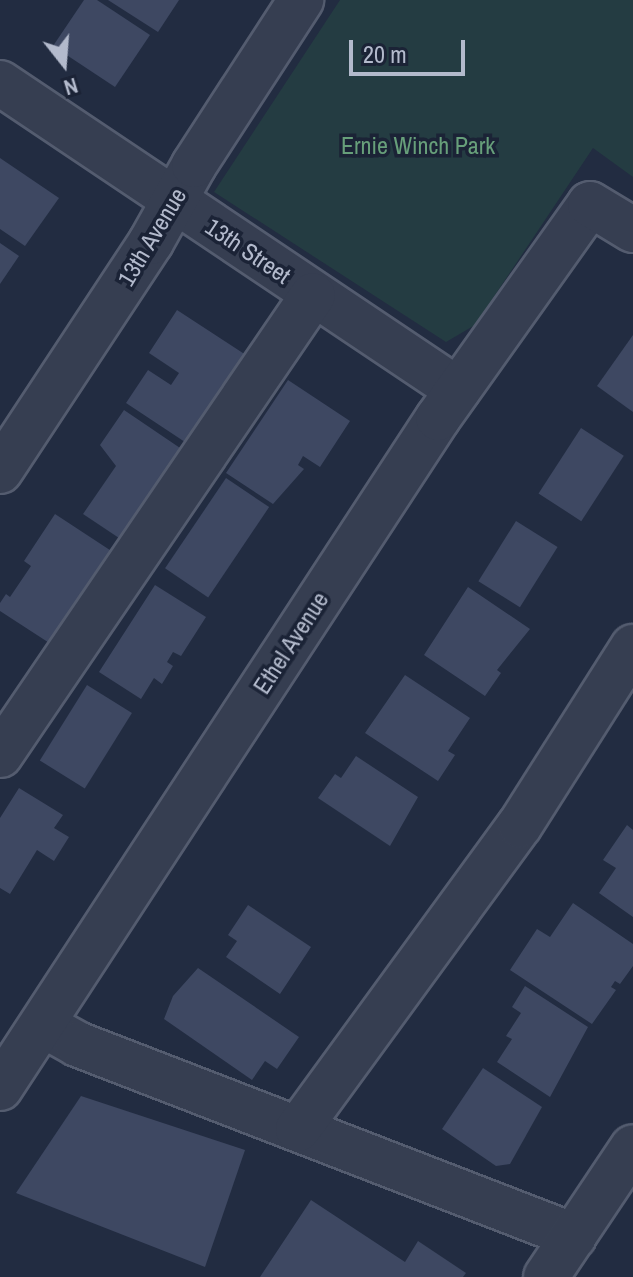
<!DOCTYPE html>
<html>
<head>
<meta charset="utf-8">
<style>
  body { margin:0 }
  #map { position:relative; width:633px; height:1277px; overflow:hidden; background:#222c41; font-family:"Archivo Narrow",sans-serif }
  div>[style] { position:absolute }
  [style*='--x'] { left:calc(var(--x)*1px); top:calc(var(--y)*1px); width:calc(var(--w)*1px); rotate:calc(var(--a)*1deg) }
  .green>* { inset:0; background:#243c42 }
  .building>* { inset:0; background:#3e4862; transform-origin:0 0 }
  .roads { filter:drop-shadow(2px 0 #545c6f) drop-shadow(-2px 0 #545c6f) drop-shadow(0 2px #545c6f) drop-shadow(0 -2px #545c6f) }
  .minor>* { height:44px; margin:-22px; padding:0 22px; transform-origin:22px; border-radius:22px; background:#363e51 }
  span { translate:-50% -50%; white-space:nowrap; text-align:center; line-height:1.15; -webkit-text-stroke:7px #1b2336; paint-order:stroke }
  .park-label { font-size:24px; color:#679f7a }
  .street-label { font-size:24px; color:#b3bacc }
  .north { position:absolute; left:24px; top:24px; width:80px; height:80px; -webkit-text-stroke:6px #1b2336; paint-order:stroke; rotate:163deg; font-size:22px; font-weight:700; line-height:32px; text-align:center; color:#b3bacc }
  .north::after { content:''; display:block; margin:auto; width:28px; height:36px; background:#b3bacc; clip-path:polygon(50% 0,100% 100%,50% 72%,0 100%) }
  .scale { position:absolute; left:349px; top:40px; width:116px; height:36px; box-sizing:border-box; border:4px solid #b3bacc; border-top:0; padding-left:10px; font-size:24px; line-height:28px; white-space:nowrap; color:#b3bacc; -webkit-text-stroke:6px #1b2336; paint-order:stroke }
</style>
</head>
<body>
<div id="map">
  <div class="green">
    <i style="clip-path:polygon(340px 0,633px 0,633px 177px,593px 148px,475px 325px,446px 342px,214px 192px)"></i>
  </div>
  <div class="building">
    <i style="clip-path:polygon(84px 0,97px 0,150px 35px,115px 87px,53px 46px)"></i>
    <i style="clip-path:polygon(108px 0,179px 0,158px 32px)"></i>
    <i style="clip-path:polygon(0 158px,59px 198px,25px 246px,0 229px)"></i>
    <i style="clip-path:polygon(0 243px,19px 256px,0 284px)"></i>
    <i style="clip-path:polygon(177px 310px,249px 357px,191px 446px,126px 403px,148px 370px,171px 385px,179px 373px,149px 353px)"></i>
    <i style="clip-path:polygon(633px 335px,633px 412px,597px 386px)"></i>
    <i style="clip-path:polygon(288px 380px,350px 421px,320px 467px,303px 456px,298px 465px,304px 469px,273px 504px,226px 473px)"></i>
    <i style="clip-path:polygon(124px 410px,186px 452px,125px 542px,83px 514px,116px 466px,100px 445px)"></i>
    <i style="left:581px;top:428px;width:51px;height:78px;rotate:33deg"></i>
    <i style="left:226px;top:478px;width:52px;height:109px;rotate:34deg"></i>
    <i style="clip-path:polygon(55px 514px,119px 556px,57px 648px,0 611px,0 603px,6px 594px,10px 597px,31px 566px,24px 561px)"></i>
    <i style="left:516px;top:521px;width:49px;height:71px;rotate:32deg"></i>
    <i style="clip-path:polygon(155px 585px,206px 617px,181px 656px,173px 652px,167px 662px,173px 666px,162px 684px,154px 678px,141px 699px,99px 672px)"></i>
    <i style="clip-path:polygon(468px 587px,530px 629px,497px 670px,501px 673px,485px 696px,424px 655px)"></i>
    <i style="clip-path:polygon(405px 675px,470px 718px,448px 751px,455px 755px,438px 781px,365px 733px)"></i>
    <i style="left:87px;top:685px;width:53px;height:89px;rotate:32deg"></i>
    <i style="clip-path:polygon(356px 756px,418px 797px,390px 846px,318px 798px,335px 774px,341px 778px)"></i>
    <i style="clip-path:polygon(19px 788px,63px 815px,54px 828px,69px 837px,54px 861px,37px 850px,10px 894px,0 888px,0 818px)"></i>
    <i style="clip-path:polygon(627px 825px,633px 830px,633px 917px,599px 893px,616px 868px,603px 860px)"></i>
    <i style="clip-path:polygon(573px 903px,633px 944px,633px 966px,620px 984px,615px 981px,611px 987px,616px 990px,592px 1024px,510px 970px,537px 929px,550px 937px)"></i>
    <i style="clip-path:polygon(248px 905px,311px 947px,280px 994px,226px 957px,237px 941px,228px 935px)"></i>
    <i style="clip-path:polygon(198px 968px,299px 1037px,277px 1069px,265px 1061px,252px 1080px,164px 1019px,173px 996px)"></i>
    <i style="clip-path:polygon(525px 986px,588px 1027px,550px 1097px,497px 1062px,512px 1039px,506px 1036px,521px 1013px,512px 1007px)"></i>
    <i style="clip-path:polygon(483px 1068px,542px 1107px,510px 1164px,496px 1166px,442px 1129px)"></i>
    <i style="clip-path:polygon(81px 1096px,245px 1150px,205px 1267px,16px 1193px)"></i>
    <i style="clip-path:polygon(311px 1200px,405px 1262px,418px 1241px,466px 1273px,463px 1277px,260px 1277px)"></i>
  </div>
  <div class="roads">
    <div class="minor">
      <i style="--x:0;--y:83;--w:551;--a:33.83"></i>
      <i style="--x:0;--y:471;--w:274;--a:-56.6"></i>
      <i style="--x:151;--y:242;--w:88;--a:-60.8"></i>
      <i style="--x:194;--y:165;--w:197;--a:-57"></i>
      <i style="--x:0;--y:755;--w:556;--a:-55.77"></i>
      <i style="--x:43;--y:1025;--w:39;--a:29"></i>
      <i style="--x:77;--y:1044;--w:533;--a:21.12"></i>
      <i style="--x:0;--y:1088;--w:800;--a:-56.83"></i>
      <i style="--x:438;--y:418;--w:262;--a:-54.6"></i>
      <i style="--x:590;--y:204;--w:50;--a:31.2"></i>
      <i style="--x:298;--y:1129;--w:376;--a:-53.9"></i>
      <i style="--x:520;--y:825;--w:211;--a:-57.6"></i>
      <i style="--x:546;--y:1277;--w:156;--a:-56.2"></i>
    </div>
  </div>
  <div class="park-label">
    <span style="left:418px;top:146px">Ernie Winch Park</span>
  </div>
  <div class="street-label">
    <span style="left:152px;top:237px;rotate:-59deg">13th Avenue</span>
    <span style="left:248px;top:251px;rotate:34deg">13th Street</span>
    <span style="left:291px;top:643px;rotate:-57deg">Ethel Avenue</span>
  </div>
  <div class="north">N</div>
  <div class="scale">20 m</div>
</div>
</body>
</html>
